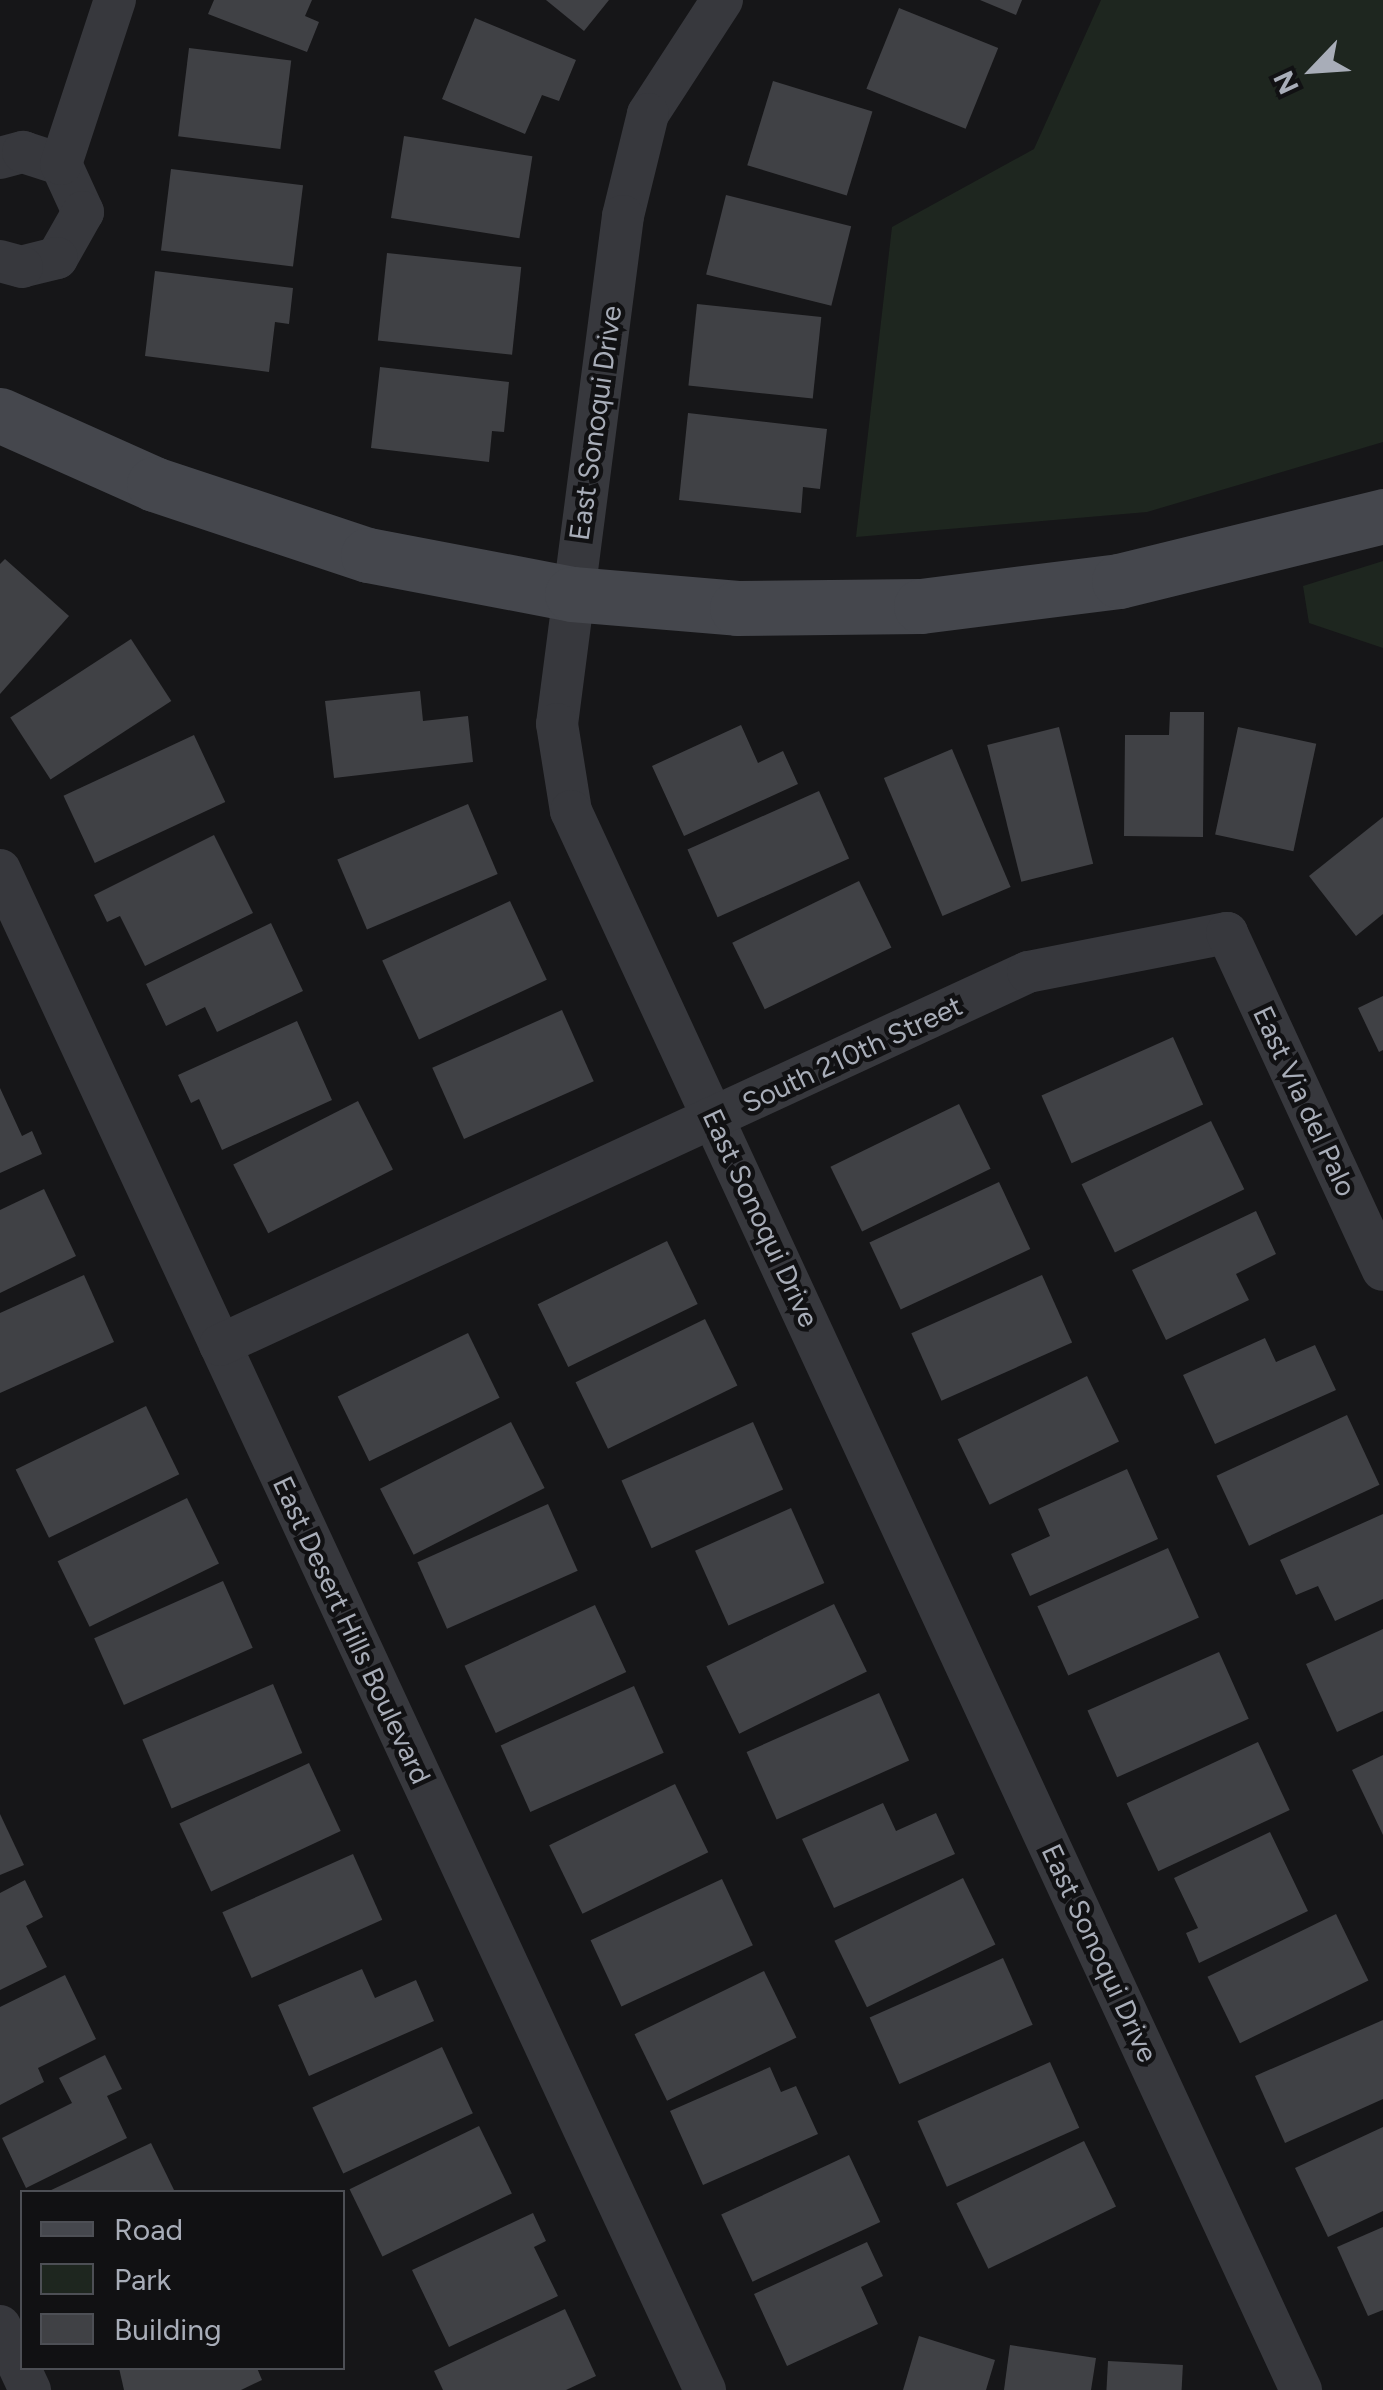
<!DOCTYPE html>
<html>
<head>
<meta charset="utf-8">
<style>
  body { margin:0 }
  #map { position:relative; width:1383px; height:2390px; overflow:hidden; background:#161618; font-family:Figtree,sans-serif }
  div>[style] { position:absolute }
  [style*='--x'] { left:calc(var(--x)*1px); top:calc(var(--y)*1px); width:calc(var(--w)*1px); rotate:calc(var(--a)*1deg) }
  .green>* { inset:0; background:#1e261f }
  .building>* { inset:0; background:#404145; transform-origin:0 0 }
  .street>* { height:42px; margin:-21px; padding:0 21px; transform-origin:21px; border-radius:21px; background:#37383d }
  .secondary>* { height:55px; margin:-27.5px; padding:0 27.5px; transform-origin:27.5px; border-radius:27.5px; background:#45474d }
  span { translate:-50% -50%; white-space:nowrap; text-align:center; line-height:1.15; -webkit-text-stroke:9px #111113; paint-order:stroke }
  .street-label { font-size:28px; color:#a8adb8 }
  .legend { position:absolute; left:20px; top:2190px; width:325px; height:180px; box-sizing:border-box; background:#111113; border:2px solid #4d4f55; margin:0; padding:12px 18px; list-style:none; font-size:30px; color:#a8adb8 }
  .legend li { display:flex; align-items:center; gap:20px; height:50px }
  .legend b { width:50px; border:2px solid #4d4f55 }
  .north { position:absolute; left:1263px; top:20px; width:100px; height:100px; -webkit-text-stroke:8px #111113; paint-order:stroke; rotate:245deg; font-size:28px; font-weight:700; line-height:40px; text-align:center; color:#a8adb8 }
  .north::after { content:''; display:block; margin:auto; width:35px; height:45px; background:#a8adb8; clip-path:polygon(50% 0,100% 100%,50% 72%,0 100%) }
</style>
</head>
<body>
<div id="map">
  <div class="green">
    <i style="clip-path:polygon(1101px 0,1383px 0,1383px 442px,1147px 512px,856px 537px,892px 227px,1034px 149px)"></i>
    <i style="clip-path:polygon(1383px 561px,1383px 648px,1309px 623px,1303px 586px)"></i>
  </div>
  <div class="building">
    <i style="clip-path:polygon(214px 0,312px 0,305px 16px,319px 22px,307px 52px,208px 14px)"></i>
    <i style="clip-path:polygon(546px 0,609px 0,584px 31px)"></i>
    <i style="clip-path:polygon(980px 0,1022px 0,1016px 15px)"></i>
    <i style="left:899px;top:8px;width:107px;height:87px;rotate:22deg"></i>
    <i style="clip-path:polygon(475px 18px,576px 60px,559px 101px,542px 95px,525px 134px,442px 99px)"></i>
    <i style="left:189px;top:48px;width:103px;height:89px;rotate:7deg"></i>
    <i style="left:773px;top:81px;width:104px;height:88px;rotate:17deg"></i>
    <i style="left:404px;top:136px;width:130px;height:83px;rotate:9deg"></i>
    <i style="left:171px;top:169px;width:133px;height:82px;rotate:7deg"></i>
    <i style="left:726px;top:195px;width:129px;height:82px;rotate:14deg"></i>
    <i style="left:387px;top:253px;width:135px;height:88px;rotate:6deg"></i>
    <i style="clip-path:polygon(155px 271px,293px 288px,289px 324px,275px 322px,269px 372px,145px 356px)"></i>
    <i style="left:697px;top:304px;width:125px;height:82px;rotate:6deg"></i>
    <i style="clip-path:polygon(380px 367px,509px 382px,504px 432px,492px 431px,489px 462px,371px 448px)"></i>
    <i style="clip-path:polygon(688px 413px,827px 429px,820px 489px,803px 487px,801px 513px,679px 500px)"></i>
    <i style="clip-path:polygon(5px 559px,69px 616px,0 694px,0 564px)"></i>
    <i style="left:131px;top:639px;width:74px;height:144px;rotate:57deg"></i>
    <i style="clip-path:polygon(420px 691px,423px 721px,468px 716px,473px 762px,334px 778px,325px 701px)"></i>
    <i style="clip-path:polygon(1170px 712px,1204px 712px,1203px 837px,1124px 836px,1125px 735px,1169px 735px)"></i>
    <i style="clip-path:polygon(741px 725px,758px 763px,783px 751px,798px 784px,684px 836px,652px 766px)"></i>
    <i style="left:1059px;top:727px;width:141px;height:74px;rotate:76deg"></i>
    <i style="left:1238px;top:727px;width:80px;height:110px;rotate:12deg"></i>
    <i style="left:194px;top:735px;width:74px;height:144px;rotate:65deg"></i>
    <i style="left:952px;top:749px;width:150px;height:74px;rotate:67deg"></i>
    <i style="left:819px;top:791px;width:74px;height:144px;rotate:66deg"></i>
    <i style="left:468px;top:804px;width:76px;height:142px;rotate:67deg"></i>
    <i style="clip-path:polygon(1383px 817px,1383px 914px,1356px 936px,1309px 876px)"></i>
    <i style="clip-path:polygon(214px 835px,253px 913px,145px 966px,120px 916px,107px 922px,94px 895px)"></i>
    <i style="left:859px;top:881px;width:74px;height:141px;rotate:64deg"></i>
    <i style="left:510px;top:901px;width:87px;height:141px;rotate:65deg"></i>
    <i style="clip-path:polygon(271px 923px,303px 991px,217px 1032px,205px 1007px,166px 1026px,146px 984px)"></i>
    <i style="clip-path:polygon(1383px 996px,1383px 1050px,1379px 1052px,1358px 1008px)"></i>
    <i style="left:562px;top:1010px;width:78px;height:142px;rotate:66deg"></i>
    <i style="clip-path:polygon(297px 1021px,332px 1100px,222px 1150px,199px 1099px,191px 1103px,178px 1075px)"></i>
    <i style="left:1173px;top:1037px;width:74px;height:144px;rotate:66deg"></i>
    <i style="clip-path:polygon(0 1088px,22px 1136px,32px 1131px,42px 1154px,0 1173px)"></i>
    <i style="left:358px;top:1101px;width:77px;height:140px;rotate:63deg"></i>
    <i style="left:959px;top:1104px;width:72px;height:143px;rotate:64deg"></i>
    <i style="left:1211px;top:1121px;width:76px;height:144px;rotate:64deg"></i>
    <i style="left:999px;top:1182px;width:74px;height:143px;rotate:65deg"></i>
    <i style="clip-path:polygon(44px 1189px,76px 1256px,0 1293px,0 1210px)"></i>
    <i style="clip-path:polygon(1256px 1211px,1276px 1254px,1236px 1274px,1249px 1300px,1166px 1340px,1132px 1270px)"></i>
    <i style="left:667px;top:1241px;width:70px;height:144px;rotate:64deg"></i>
    <i style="clip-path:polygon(84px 1275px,114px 1342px,0 1393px,0 1313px)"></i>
    <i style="left:1042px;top:1275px;width:74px;height:143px;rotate:66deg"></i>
    <i style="left:705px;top:1319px;width:74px;height:144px;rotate:64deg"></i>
    <i style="left:468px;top:1333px;width:72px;height:145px;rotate:64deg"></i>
    <i style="clip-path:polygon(1265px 1338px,1276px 1362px,1315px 1345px,1336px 1390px,1215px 1444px,1183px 1375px)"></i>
    <i style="left:1087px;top:1376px;width:73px;height:144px;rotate:64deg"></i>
    <i style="left:146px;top:1406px;width:76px;height:145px;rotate:64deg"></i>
    <i style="left:1347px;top:1415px;width:77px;height:144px;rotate:65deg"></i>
    <i style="left:511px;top:1422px;width:74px;height:147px;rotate:63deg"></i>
    <i style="left:753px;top:1422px;width:74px;height:144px;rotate:66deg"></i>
    <i style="clip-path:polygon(1127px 1469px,1158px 1539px,1030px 1596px,1011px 1554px,1050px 1536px,1038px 1509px)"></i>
    <i style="left:187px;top:1498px;width:73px;height:144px;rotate:64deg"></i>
    <i style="left:548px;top:1504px;width:73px;height:143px;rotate:66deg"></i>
    <i style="left:791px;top:1508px;width:82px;height:105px;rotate:66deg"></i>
    <i style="clip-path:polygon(1383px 1514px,1383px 1599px,1335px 1621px,1318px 1586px,1296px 1595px,1280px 1560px)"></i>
    <i style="left:1168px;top:1548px;width:76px;height:143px;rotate:66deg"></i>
    <i style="left:223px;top:1581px;width:73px;height:141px;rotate:66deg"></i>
    <i style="left:834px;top:1604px;width:75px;height:142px;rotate:64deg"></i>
    <i style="left:595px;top:1605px;width:74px;height:144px;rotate:65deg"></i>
    <i style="clip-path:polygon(1383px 1629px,1383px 1711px,1337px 1732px,1306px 1664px)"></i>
    <i style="left:1219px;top:1652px;width:73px;height:144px;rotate:66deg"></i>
    <i style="left:273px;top:1684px;width:75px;height:142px;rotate:67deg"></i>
    <i style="left:634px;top:1686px;width:73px;height:146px;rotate:66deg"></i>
    <i style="left:879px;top:1693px;width:74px;height:145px;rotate:66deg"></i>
    <i style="left:1258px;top:1742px;width:75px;height:145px;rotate:65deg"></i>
    <i style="clip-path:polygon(1383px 1755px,1383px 1835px,1352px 1770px)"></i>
    <i style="left:309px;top:1763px;width:75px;height:143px;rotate:65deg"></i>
    <i style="left:675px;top:1784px;width:76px;height:140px;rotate:64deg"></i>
    <i style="clip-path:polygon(883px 1803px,896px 1831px,936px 1813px,955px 1854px,834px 1908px,802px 1839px)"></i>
    <i style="clip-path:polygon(0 1814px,24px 1865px,0 1875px)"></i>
    <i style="clip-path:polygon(1270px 1832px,1308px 1911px,1199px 1963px,1186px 1933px,1198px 1928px,1174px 1878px)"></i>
    <i style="left:353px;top:1854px;width:72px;height:143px;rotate:66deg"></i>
    <i style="left:963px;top:1878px;width:74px;height:143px;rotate:64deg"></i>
    <i style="left:722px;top:1879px;width:73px;height:145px;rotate:65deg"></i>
    <i style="clip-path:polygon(25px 1880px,43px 1917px,26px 1926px,47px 1967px,0 1990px,0 1893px)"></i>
    <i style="left:1336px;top:1914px;width:74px;height:143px;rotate:64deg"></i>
    <i style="left:1003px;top:1958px;width:73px;height:146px;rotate:66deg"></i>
    <i style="clip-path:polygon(362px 1969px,375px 1998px,416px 1980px,434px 2021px,309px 2076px,278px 2005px)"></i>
    <i style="left:764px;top:1971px;width:74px;height:144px;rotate:64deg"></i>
    <i style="clip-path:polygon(65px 1975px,96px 2039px,38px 2068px,44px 2082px,0 2105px,0 2007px)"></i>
    <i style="clip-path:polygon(1383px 2020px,1383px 2099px,1285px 2143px,1255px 2076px)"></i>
    <i style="left:442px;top:2047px;width:73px;height:143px;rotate:65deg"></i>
    <i style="clip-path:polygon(105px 2055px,122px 2089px,107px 2096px,127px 2138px,26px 2188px,2px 2138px,72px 2103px,59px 2078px)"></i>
    <i style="left:1050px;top:2062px;width:72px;height:145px;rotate:66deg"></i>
    <i style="clip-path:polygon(770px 2067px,781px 2092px,796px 2086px,818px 2134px,703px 2185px,670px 2111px)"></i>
    <i style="left:479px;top:2126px;width:75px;height:144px;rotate:64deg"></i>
    <i style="clip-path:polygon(1383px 2127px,1383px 2211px,1328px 2237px,1295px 2168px)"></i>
    <i style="left:1084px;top:2141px;width:73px;height:142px;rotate:64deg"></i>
    <i style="clip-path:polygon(151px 2143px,175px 2192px,47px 2192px)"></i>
    <i style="left:849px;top:2155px;width:74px;height:141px;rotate:65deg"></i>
    <i style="clip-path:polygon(533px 2213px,546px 2241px,534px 2247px,558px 2296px,449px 2347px,412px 2270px)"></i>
    <i style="clip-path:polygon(1383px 2227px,1383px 2310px,1368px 2316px,1337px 2247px)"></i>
    <i style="clip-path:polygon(867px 2242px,883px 2276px,861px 2287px,878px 2324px,787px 2366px,754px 2294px)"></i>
    <i style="clip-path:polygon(565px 2309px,596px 2376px,566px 2390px,443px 2390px,434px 2371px)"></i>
    <i style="clip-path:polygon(919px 2336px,995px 2360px,986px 2390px,903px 2390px)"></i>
    <i style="clip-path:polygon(1010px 2345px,1096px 2358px,1091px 2390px,1004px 2390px)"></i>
    <i style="left:1108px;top:2361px;width:75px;height:29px;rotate:3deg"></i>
    <i style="clip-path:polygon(119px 2368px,257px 2368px,262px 2380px,241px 2390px,124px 2390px)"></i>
  </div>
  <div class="street">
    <i style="--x:722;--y:0;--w:136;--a:123"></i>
    <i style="--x:648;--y:114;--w:105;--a:103.8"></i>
    <i style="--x:623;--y:216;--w:512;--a:97.4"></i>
    <i style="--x:557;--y:724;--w:88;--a:80.9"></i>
    <i style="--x:571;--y:811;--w:1740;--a:65.19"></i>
    <i style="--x:0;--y:158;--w:24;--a:-15"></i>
    <i style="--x:23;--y:152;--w:40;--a:18"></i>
    <i style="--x:61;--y:164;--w:53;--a:65.4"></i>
    <i style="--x:83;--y:212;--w:53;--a:119.5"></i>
    <i style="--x:57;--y:258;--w:36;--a:166"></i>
    <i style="--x:22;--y:267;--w:23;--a:-165"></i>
    <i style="--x:61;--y:164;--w:173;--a:-71.8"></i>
    <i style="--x:0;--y:870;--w:1676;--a:65.12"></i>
    <i style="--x:220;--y:1345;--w:890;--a:-24.78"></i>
    <i style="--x:1028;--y:972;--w:203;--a:-11.1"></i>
    <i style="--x:1227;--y:933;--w:371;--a:65.2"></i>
    <i style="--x:0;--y:2326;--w:71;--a:64.9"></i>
  </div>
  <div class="secondary">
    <i style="--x:0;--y:415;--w:169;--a:24.1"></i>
    <i style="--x:154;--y:484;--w:225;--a:18.4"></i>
    <i style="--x:368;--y:555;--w:208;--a:10.8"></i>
    <i style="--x:572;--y:594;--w:166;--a:4.8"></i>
    <i style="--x:737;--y:608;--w:184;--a:-0.6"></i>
    <i style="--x:921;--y:606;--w:200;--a:-7.2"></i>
    <i style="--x:1119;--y:581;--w:272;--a:-13.8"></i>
  </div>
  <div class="street-label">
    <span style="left:595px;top:423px;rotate:-82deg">East Sonoqui Drive</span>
    <span style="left:852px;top:1054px;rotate:-25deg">South 210th Street</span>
    <span style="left:1305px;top:1101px;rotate:65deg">East Via del Palo</span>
    <span style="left:761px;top:1218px;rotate:65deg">East Sonoqui Drive</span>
    <span style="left:352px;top:1630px;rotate:65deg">East Desert Hills Boulevard</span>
    <span style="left:1100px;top:1953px;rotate:65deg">East Sonoqui Drive</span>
  </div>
  <ul class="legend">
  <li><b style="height:12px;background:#45474d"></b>Road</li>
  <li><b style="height:28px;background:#1e261f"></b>Park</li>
  <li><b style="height:28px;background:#404145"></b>Building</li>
  </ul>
  <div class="north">N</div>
</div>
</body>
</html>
